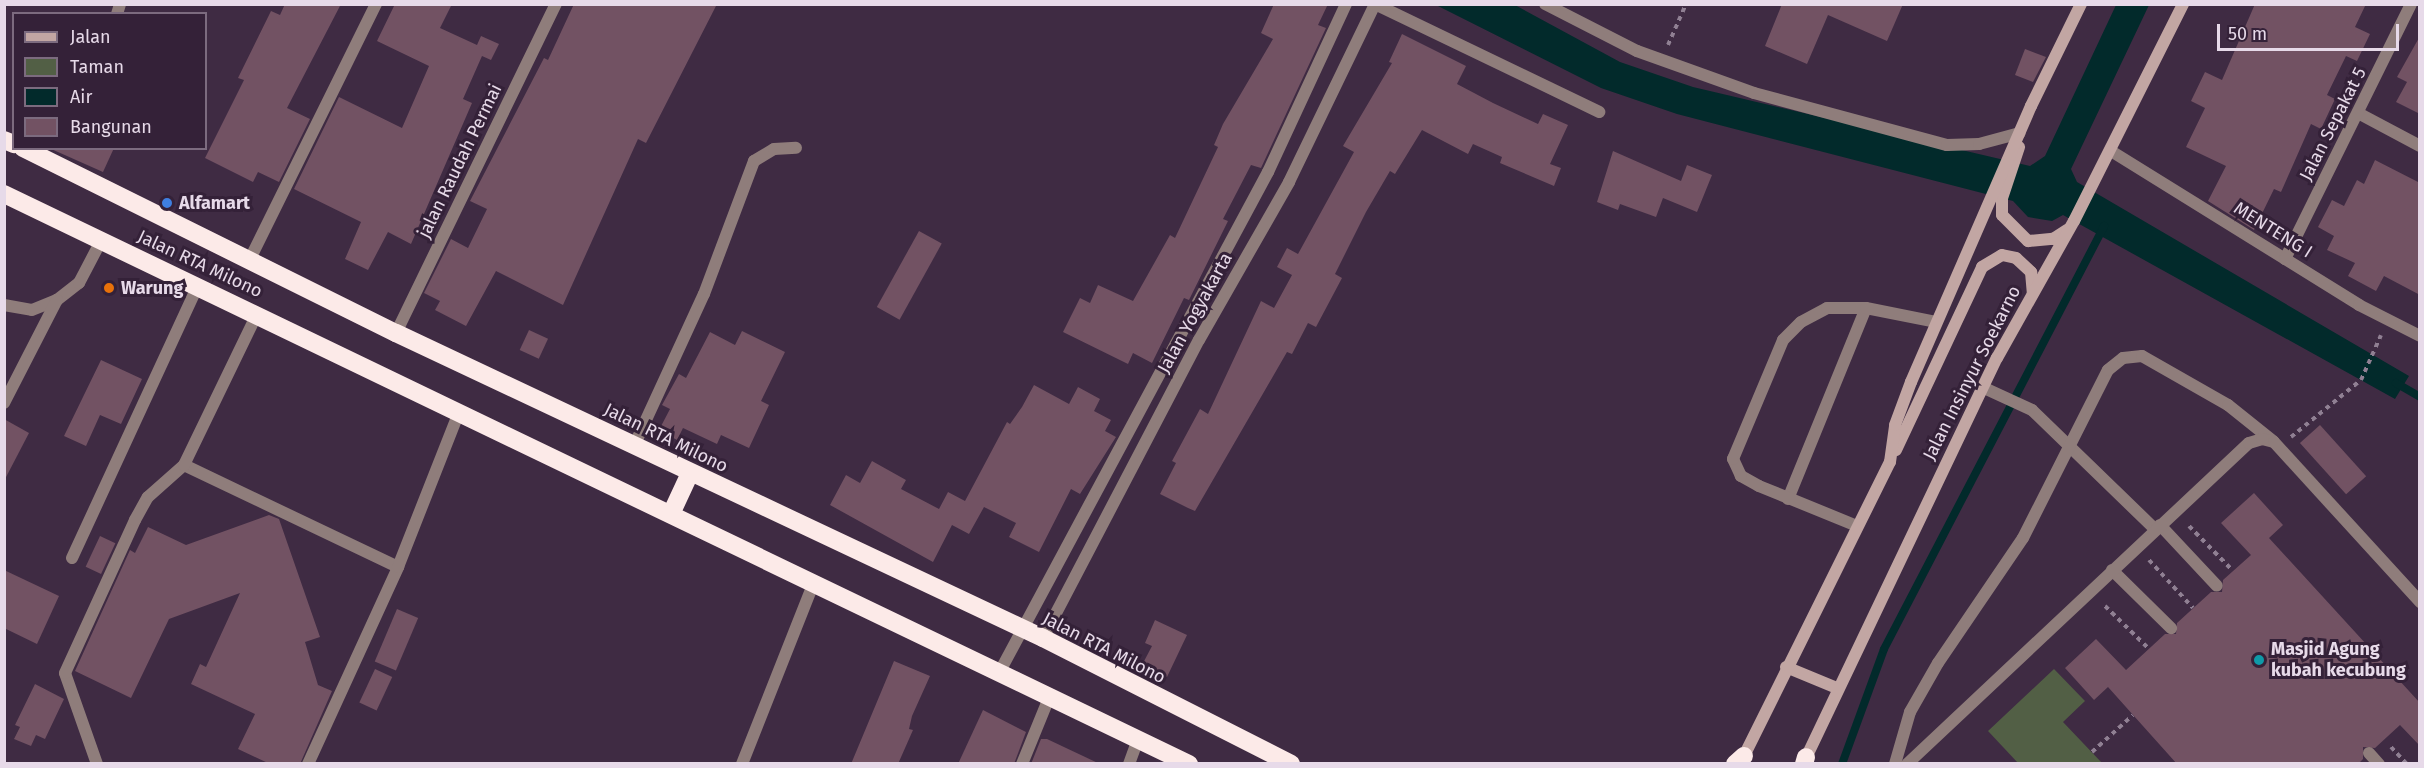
<!DOCTYPE html>
<html>
<head>
<meta charset="utf-8">
<style>
  body { margin:0 }
  #map { position:relative; width:2424px; height:768px; overflow:hidden; background:#3f2b43; font-family:"Fira Sans",sans-serif }
  div>[style] { position:absolute }
  [style*='--x'] { left:calc(var(--x)*1px); top:calc(var(--y)*1px); width:calc(var(--w)*1px); rotate:calc(var(--a)*1deg) }
  .green>* { inset:0; background:#525f45 }
  .water>* { inset:0; background:#022a2b }
  .stream>* { height:8px; margin:-4px; padding:0 4px; transform-origin:4px; border-radius:4px; background:#022a2b }
  .building>* { inset:0; background:#725263; transform-origin:0 0 }
  .path>* { height:4px; margin-top:-2px; transform-origin:0; background:repeating-linear-gradient(90deg,#908093 0 4.5px,transparent 0 9px) }
  .lane>* { height:12px; margin:-6px; padding:0 6px; transform-origin:6px; border-radius:6px; background:#8f7d7b }
  .street>* { height:12px; margin:-6px; padding:0 6px; transform-origin:6px; border-radius:6px; background:#8f7d7b }
  .secondary>* { height:12px; margin:-6px; padding:0 6px; transform-origin:6px; border-radius:6px; background:#c2a6a3 }
  .highway>* { height:18px; margin:-9px; padding:0 9px; transform-origin:9px; border-radius:9px; background:#fceae8 }
  .dots>* { width:16px; height:16px; translate:-50% -50%; box-sizing:border-box; border:3px solid #342138; border-radius:50% }
  span { translate:-50% -50%; white-space:nowrap; text-align:center; line-height:1.15; -webkit-text-stroke:6px #342138; paint-order:stroke }
  .street-label { font-size:18px; color:#e7dae9 }
  .poi-label { font-size:18px; color:#e7dae9; font-weight:700 }
  .left { translate:0 -50%; text-align:left }
  .frame { position:absolute; inset:0; border:6px solid #e7dae9; pointer-events:none }
  .legend { position:absolute; left:12px; top:12px; width:195px; height:138px; box-sizing:border-box; background:#342138; border:2px solid #7c6b7f; margin:0; padding:8px 10px; list-style:none; font-size:18px; color:#e7dae9 }
  .legend li { display:flex; align-items:center; gap:12px; height:30px }
  .legend b { width:30px; border:2px solid #7c6b7f }
  .scale { position:absolute; left:2217px; top:24px; width:182px; height:27px; box-sizing:border-box; border:3px solid #e7dae9; border-top:0; padding-left:8px; font-size:18px; line-height:21px; white-space:nowrap; color:#e7dae9; -webkit-text-stroke:4px #342138; paint-order:stroke }
</style>
</head>
<body>
<div id="map">
  <div class="green">
    <i style="clip-path:polygon(2054px 669px,2085px 701px,2063px 722px,2102px 763px,2018px 763px,1988px 731px)"></i>
  </div>
  <div class="water">
    <i style="clip-path:polygon(1436px 5px,1515px 5px,1620px 62px,1693px 87px,2030px 166px,2045px 156px,2116px 5px,2149px 5px,2071px 169px,2077px 182px,2409px 376px,2395px 399px,2063px 215px,2052px 221px,2028px 217px,2013px 201px,1677px 114px,1601px 88px)"></i>
  </div>
  <div class="stream">
    <i style="--x:2396;--y:383;--w:28;--a:30"></i>
    <i style="--x:1842;--y:764;--w:122;--a:-69.9"></i>
    <i style="--x:1884;--y:649;--w:477;--a:-62.5"></i>
  </div>
  <div class="building">
    <i style="clip-path:polygon(285px 4px,341px 4px,287px 108px,310px 119px,279px 182px,258px 172px,253px 182px,205px 158px,244px 80px,238px 78px,271px 11px,280px 15px)"></i>
    <i style="clip-path:polygon(395px 4px,452px 4px,440px 28px,477px 45px,481px 36px,499px 44px,491px 60px,482px 56px,463px 99px,472px 103px,411px 244px,388px 232px,368px 270px,345px 259px,361px 222px,294px 189px,339px 97px,402px 128px,429px 66px,377px 41px)"></i>
    <i style="clip-path:polygon(574px 4px,717px 4px,646px 143px,638px 139px,563px 305px,496px 271px,466px 326px,435px 310px,440px 301px,424px 293px,451px 239px,468px 248px,487px 209px,470px 201px,544px 58px,548px 60px)"></i>
    <i style="clip-path:polygon(1274px 4px,1328px 4px,1318px 25px,1326px 28px,1261px 168px,1251px 165px,1223px 219px,1228px 221px,1189px 300px,1184px 298px,1152px 363px,1133px 353px,1128px 364px,1063px 332px,1080px 298px,1090px 303px,1098px 285px,1133px 301px,1170px 235px,1175px 238px,1218px 147px,1214px 145px,1223px 124px,1273px 39px,1261px 33px)"></i>
    <i style="clip-path:polygon(1782px 4px,1903px 4px,1887px 41px,1828px 15px,1807px 64px,1765px 46px)"></i>
    <i style="clip-path:polygon(2255px 4px,2366px 4px,2355px 27px,2370px 34px,2357px 61px,2346px 56px,2327px 95px,2335px 99px,2321px 129px,2311px 124px,2281px 192px,2274px 189px,2254px 230px,2208px 201px,2226px 166px,2186px 147px,2205px 108px,2191px 101px,2205px 72px,2222px 80px)"></i>
    <i style="clip-path:polygon(1402px 34px,1466px 66px,1457px 84px,1493px 103px,1538px 124px,1543px 114px,1568px 125px,1550px 164px,1561px 168px,1554px 186px,1500px 163px,1502px 157px,1473px 144px,1468px 154px,1422px 130px,1395px 174px,1390px 171px,1366px 212px,1335px 274px,1342px 278px,1316px 327px,1308px 323px,1292px 354px,1287px 352px,1195px 511px,1188px 508px,1160px 494px,1176px 463px,1172px 461px,1200px 409px,1208px 414px,1261px 301px,1274px 308px,1292px 275px,1277px 267px,1287px 248px,1298px 254px,1354px 152px,1343px 146px,1392px 63px,1389px 62px)"></i>
    <i style="clip-path:polygon(2420px 36px,2420px 114px,2396px 102px,2407px 82px,2397px 77px)"></i>
    <i style="clip-path:polygon(2025px 49px,2046px 57px,2033px 82px,2015px 75px)"></i>
    <i style="clip-path:polygon(49px 148px,114px 148px,103px 172px)"></i>
    <i style="clip-path:polygon(1613px 151px,1681px 181px,1687px 165px,1712px 175px,1697px 212px,1663px 198px,1656px 217px,1620px 204px,1618px 210px,1597px 202px)"></i>
    <i style="clip-path:polygon(2375px 160px,2420px 183px,2420px 295px,2384px 276px,2376px 291px,2348px 276px,2355px 263px,2327px 250px,2334px 236px,2318px 227px,2332px 200px,2344px 206px,2357px 180px,2364px 184px)"></i>
    <i style="left:919px;top:231px;width:26px;height:87px;rotate:29deg"></i>
    <i style="left:529px;top:330px;width:21px;height:22px;rotate:25deg"></i>
    <i style="clip-path:polygon(742px 331px,785px 352px,761px 401px,769px 405px,749px 448px,721px 435px,717px 444px,683px 428px,677px 440px,659px 430px,670px 409px,662px 405px,679px 374px,686px 378px,710px 332px,735px 345px)"></i>
    <i style="clip-path:polygon(101px 360px,142px 379px,121px 424px,100px 415px,86px 446px,64px 436px)"></i>
    <i style="clip-path:polygon(1034px 385px,1069px 404px,1078px 387px,1100px 399px,1094px 411px,1111px 420px,1105px 431px,1116px 437px,1080px 494px,1071px 489px,1039px 552px,1009px 537px,1016px 523px,984px 507px,969px 534px,952px 525px,933px 562px,830px 505px,846px 475px,860px 483px,872px 461px,906px 480px,901px 489px,939px 509px,948px 492px,965px 501px,1007px 422px,1010px 424px,1022px 407px)"></i>
    <i style="clip-path:polygon(4px 419px,29px 433px,4px 481px)"></i>
    <i style="left:2320px;top:425px;width:69px;height:27px;rotate:48deg"></i>
    <i style="clip-path:polygon(2254px 493px,2283px 525px,2269px 538px,2420px 703px,2420px 746px,2400px 725px,2375px 748px,2363px 747px,2363px 759px,2358px 764px,2177px 764px,2108px 687px,2094px 700px,2065px 668px,2096px 639px,2126px 670px,2165px 634px,2176px 634px,2177px 623px,2211px 592px,2222px 592px,2223px 580px,2251px 555px,2221px 523px)"></i>
    <i style="clip-path:polygon(269px 515px,279px 519px,320px 637px,305px 642px,318px 685px,332px 691px,300px 764px,270px 764px,238px 749px,255px 714px,191px 684px,200px 664px,206px 667px,240px 593px,169px 619px,131px 698px,75px 671px,130px 550px,135px 553px,148px 527px,186px 545px)"></i>
    <i style="left:100px;top:536px;width:17px;height:34px;rotate:25deg"></i>
    <i style="clip-path:polygon(4px 570px,59px 596px,37px 644px,4px 628px)"></i>
    <i style="left:397px;top:609px;width:23px;height:57px;rotate:23deg"></i>
    <i style="clip-path:polygon(1155px 620px,1187px 635px,1167px 677px,1142px 665px,1152px 646px,1145px 643px)"></i>
    <i style="clip-path:polygon(894px 661px,930px 676px,912px 716px,909px 729px,913px 730px,898px 764px,851px 764px)"></i>
    <i style="left:375px;top:669px;width:19px;height:37px;rotate:25deg"></i>
    <i style="clip-path:polygon(35px 684px,64px 699px,45px 739px,36px 735px,31px 746px,14px 739px,20px 727px,15px 725px)"></i>
    <i style="clip-path:polygon(983px 710px,1026px 732px,1014px 764px,958px 764px)"></i>
    <i style="clip-path:polygon(1041px 739px,1047px 739px,1100px 764px,1031px 764px)"></i>
  </div>
  <div class="path">
    <i style="--x:1668;--y:45;--w:45;--a:-66.3"></i>
    <i style="--x:2291;--y:437;--w:90;--a:-39.2"></i>
    <i style="--x:2361;--y:380;--w:49;--a:-66"></i>
    <i style="--x:2189;--y:526;--w:63;--a:45.6"></i>
    <i style="--x:2149;--y:560;--w:65;--a:47.5"></i>
    <i style="--x:2105;--y:606;--w:62;--a:44.3"></i>
    <i style="--x:2391;--y:747;--w:23;--a:47"></i>
    <i style="--x:2092;--y:752;--w:55;--a:-42.1"></i>
  </div>
  <div class="lane">
    <i style="--x:4;--y:305;--w:28;--a:10"></i>
    <i style="--x:32;--y:310;--w:27;--a:-22"></i>
    <i style="--x:57;--y:300;--w:28;--a:-38"></i>
    <i style="--x:79;--y:283;--w:47;--a:-62.4"></i>
    <i style="--x:1982;--y:387;--w:55;--a:24.7"></i>
    <i style="--x:2032;--y:410;--w:171;--a:44.1"></i>
    <i style="--x:4;--y:403;--w:116;--a:-62.8"></i>
    <i style="--x:184;--y:465;--w:237;--a:25.5"></i>
    <i style="--x:1788;--y:499;--w:206;--a:-67.8"></i>
    <i style="--x:2160;--y:525;--w:83;--a:46.9"></i>
    <i style="--x:1857;--y:526;--w:106;--a:-157.8"></i>
    <i style="--x:1759;--y:486;--w:21;--a:-151"></i>
    <i style="--x:1741;--y:476;--w:19;--a:-115"></i>
    <i style="--x:1733;--y:459;--w:129;--a:-67.2"></i>
    <i style="--x:1783;--y:340;--w:25;--a:-45"></i>
    <i style="--x:1801;--y:322;--w:30;--a:-28"></i>
    <i style="--x:1827;--y:308;--w:39;--a:0"></i>
    <i style="--x:1866;--y:308;--w:71;--a:11.3"></i>
    <i style="--x:72;--y:558;--w:301;--a:-65.2"></i>
    <i style="--x:2112;--y:570;--w:83;--a:44.5"></i>
    <i style="--x:2369;--y:753;--w:15;--a:48"></i>
    <i style="--x:97;--y:764;--w:96;--a:-109.4"></i>
    <i style="--x:65;--y:673;--w:168;--a:-65.4"></i>
    <i style="--x:135;--y:520;--w:26;--a:-61"></i>
    <i style="--x:148;--y:497;--w:48;--a:-41.6"></i>
    <i style="--x:184;--y:465;--w:168;--a:-64.2"></i>
    <i style="--x:308;--y:764;--w:217;--a:-65.4"></i>
    <i style="--x:398;--y:567;--w:167;--a:-68.5"></i>
    <i style="--x:1895;--y:764;--w:54;--a:-73.9"></i>
    <i style="--x:1910;--y:712;--w:56;--a:-60.3"></i>
    <i style="--x:1938;--y:663;--w:151;--a:-55.8"></i>
    <i style="--x:2023;--y:538;--w:188;--a:-63.2"></i>
    <i style="--x:2108;--y:370;--w:19;--a:-39"></i>
    <i style="--x:2123;--y:358;--w:19;--a:-6"></i>
    <i style="--x:2142;--y:356;--w:99;--a:29.7"></i>
    <i style="--x:2228;--y:405;--w:58;--a:38.7"></i>
    <i style="--x:1907;--y:764;--w:469;--a:-43.2"></i>
    <i style="--x:2249;--y:443;--w:14;--a:-17"></i>
    <i style="--x:2262;--y:439;--w:12;--a:14"></i>
    <i style="--x:2274;--y:442;--w:217;--a:47.6"></i>
  </div>
  <div class="street">
    <i style="--x:1375;--y:4;--w:249;--a:25.7"></i>
    <i style="--x:1545;--y:4;--w:103;--a:27.1"></i>
    <i style="--x:1637;--y:51;--w:124;--a:19.7"></i>
    <i style="--x:1754;--y:93;--w:200;--a:15.1"></i>
    <i style="--x:1947;--y:145;--w:32;--a:-2"></i>
    <i style="--x:1979;--y:144;--w:42;--a:-15"></i>
    <i style="--x:117;--y:14;--w:10;--a:-73"></i>
    <i style="--x:2358;--y:113;--w:70;--a:28"></i>
    <i style="--x:2111;--y:151;--w:292;--a:31.8"></i>
    <i style="--x:2359;--y:305;--w:68;--a:26.9"></i>
    <i style="--x:2285;--y:259;--w:284;--a:-63.7"></i>
    <i style="--x:249;--y:261;--w:287;--a:-63.7"></i>
    <i style="--x:396;--y:333;--w:366;--a:-64.1"></i>
    <i style="--x:634;--y:446;--w:167;--a:-65.3"></i>
    <i style="--x:704;--y:294;--w:142;--a:-69.4"></i>
    <i style="--x:754;--y:161;--w:23;--a:-31"></i>
    <i style="--x:774;--y:149;--w:22;--a:-3"></i>
    <i style="--x:1043;--y:638;--w:336;--a:-62.4"></i>
    <i style="--x:1199;--y:340;--w:182;--a:-60.3"></i>
    <i style="--x:1289;--y:182;--w:198;--a:-64.2"></i>
    <i style="--x:999;--y:673;--w:569;--a:-61.77"></i>
    <i style="--x:1268;--y:172;--w:185;--a:-65.1"></i>
    <i style="--x:742;--y:764;--w:196;--a:-68.4"></i>
    <i style="--x:1022;--y:764;--w:71;--a:-67.8"></i>
    <i style="--x:1129;--y:764;--w:27;--a:-70"></i>
  </div>
  <div class="secondary">
    <i style="--x:2019;--y:147;--w:54;--a:108.4"></i>
    <i style="--x:2002;--y:198;--w:17;--a:90"></i>
    <i style="--x:2002;--y:215;--w:37;--a:45"></i>
    <i style="--x:2028;--y:241;--w:25;--a:-5"></i>
    <i style="--x:2053;--y:239;--w:17;--a:-33"></i>
    <i style="--x:1896;--y:450;--w:202;--a:-64.8"></i>
    <i style="--x:1982;--y:267;--w:23;--a:-31"></i>
    <i style="--x:2002;--y:255;--w:14;--a:12"></i>
    <i style="--x:2016;--y:258;--w:21;--a:43"></i>
    <i style="--x:2031;--y:272;--w:21;--a:85"></i>
    <i style="--x:1786;--y:667;--w:55;--a:22.4"></i>
    <i style="--x:1741;--y:762;--w:335;--a:-63.6"></i>
    <i style="--x:1890;--y:462;--w:37;--a:-82"></i>
    <i style="--x:1895;--y:425;--w:46;--a:-69.6"></i>
    <i style="--x:1911;--y:382;--w:301;--a:-66.5"></i>
    <i style="--x:2031;--y:106;--w:114;--a:-63.9"></i>
    <i style="--x:1804;--y:762;--w:448;--a:-64.5"></i>
    <i style="--x:1997;--y:358;--w:157;--a:-60.7"></i>
    <i style="--x:2074;--y:221;--w:243;--a:-63.3"></i>
  </div>
  <div class="highway">
    <i style="--x:4;--y:140;--w:11;--a:22"></i>
    <i style="--x:23;--y:148;--w:416;--a:26.4"></i>
    <i style="--x:396;--y:333;--w:715;--a:25.24"></i>
    <i style="--x:1043;--y:638;--w:278;--a:26.9"></i>
    <i style="--x:4;--y:194;--w:1315;--a:25.69"></i>
    <i style="--x:671;--y:514;--w:45;--a:-65.1"></i>
    <i style="--x:1735;--y:764;--w:12;--a:-42"></i>
    <i style="--x:1804;--y:764;--w:7;--a:-74"></i>
  </div>
  <div class="dots">
    <i style="left:167px;top:203px;background:#3f7fe0"></i>
    <i style="left:109px;top:288px;background:#e8710a"></i>
    <i style="left:2259px;top:660px;background:#0f9aa8"></i>
  </div>
  <div class="street-label">
    <span style="left:2333px;top:124px;rotate:-63deg">Jalan Sepakat 5</span>
    <span style="left:460px;top:161px;rotate:-64deg">jalan Raudah Permai</span>
    <span style="left:2273px;top:230px;rotate:32deg">MENTENG I</span>
    <span style="left:200px;top:264px;rotate:25deg">Jalan RTA Milono</span>
    <span style="left:1195px;top:313px;rotate:-61deg">Jalan Yogyakarta</span>
    <span style="left:1972px;top:373px;rotate:-63deg">Jalan Insinyur Soekarno</span>
    <span style="left:666px;top:438px;rotate:26deg">Jalan RTA Milono</span>
    <span style="left:1104px;top:648px;rotate:27deg">Jalan RTA Milono</span>
  </div>
  <div class="poi-label">
    <span class="left" style="left:179px;top:203px">Alfamart</span>
    <span class="left" style="left:121px;top:288px">Warung</span>
    <span class="left" style="left:2271px;top:660px">Masjid Agung<br>kubah kecubung</span>
  </div>
  <div class="frame"></div>
  <ul class="legend">
  <li><b style="height:8px;background:#c2a6a3"></b>Jalan</li>
  <li><b style="height:16px;background:#525f45"></b>Taman</li>
  <li><b style="height:16px;background:#022a2b"></b>Air</li>
  <li><b style="height:16px;background:#725263"></b>Bangunan</li>
  </ul>
  <div class="scale">50 m</div>
</div>
</body>
</html>
